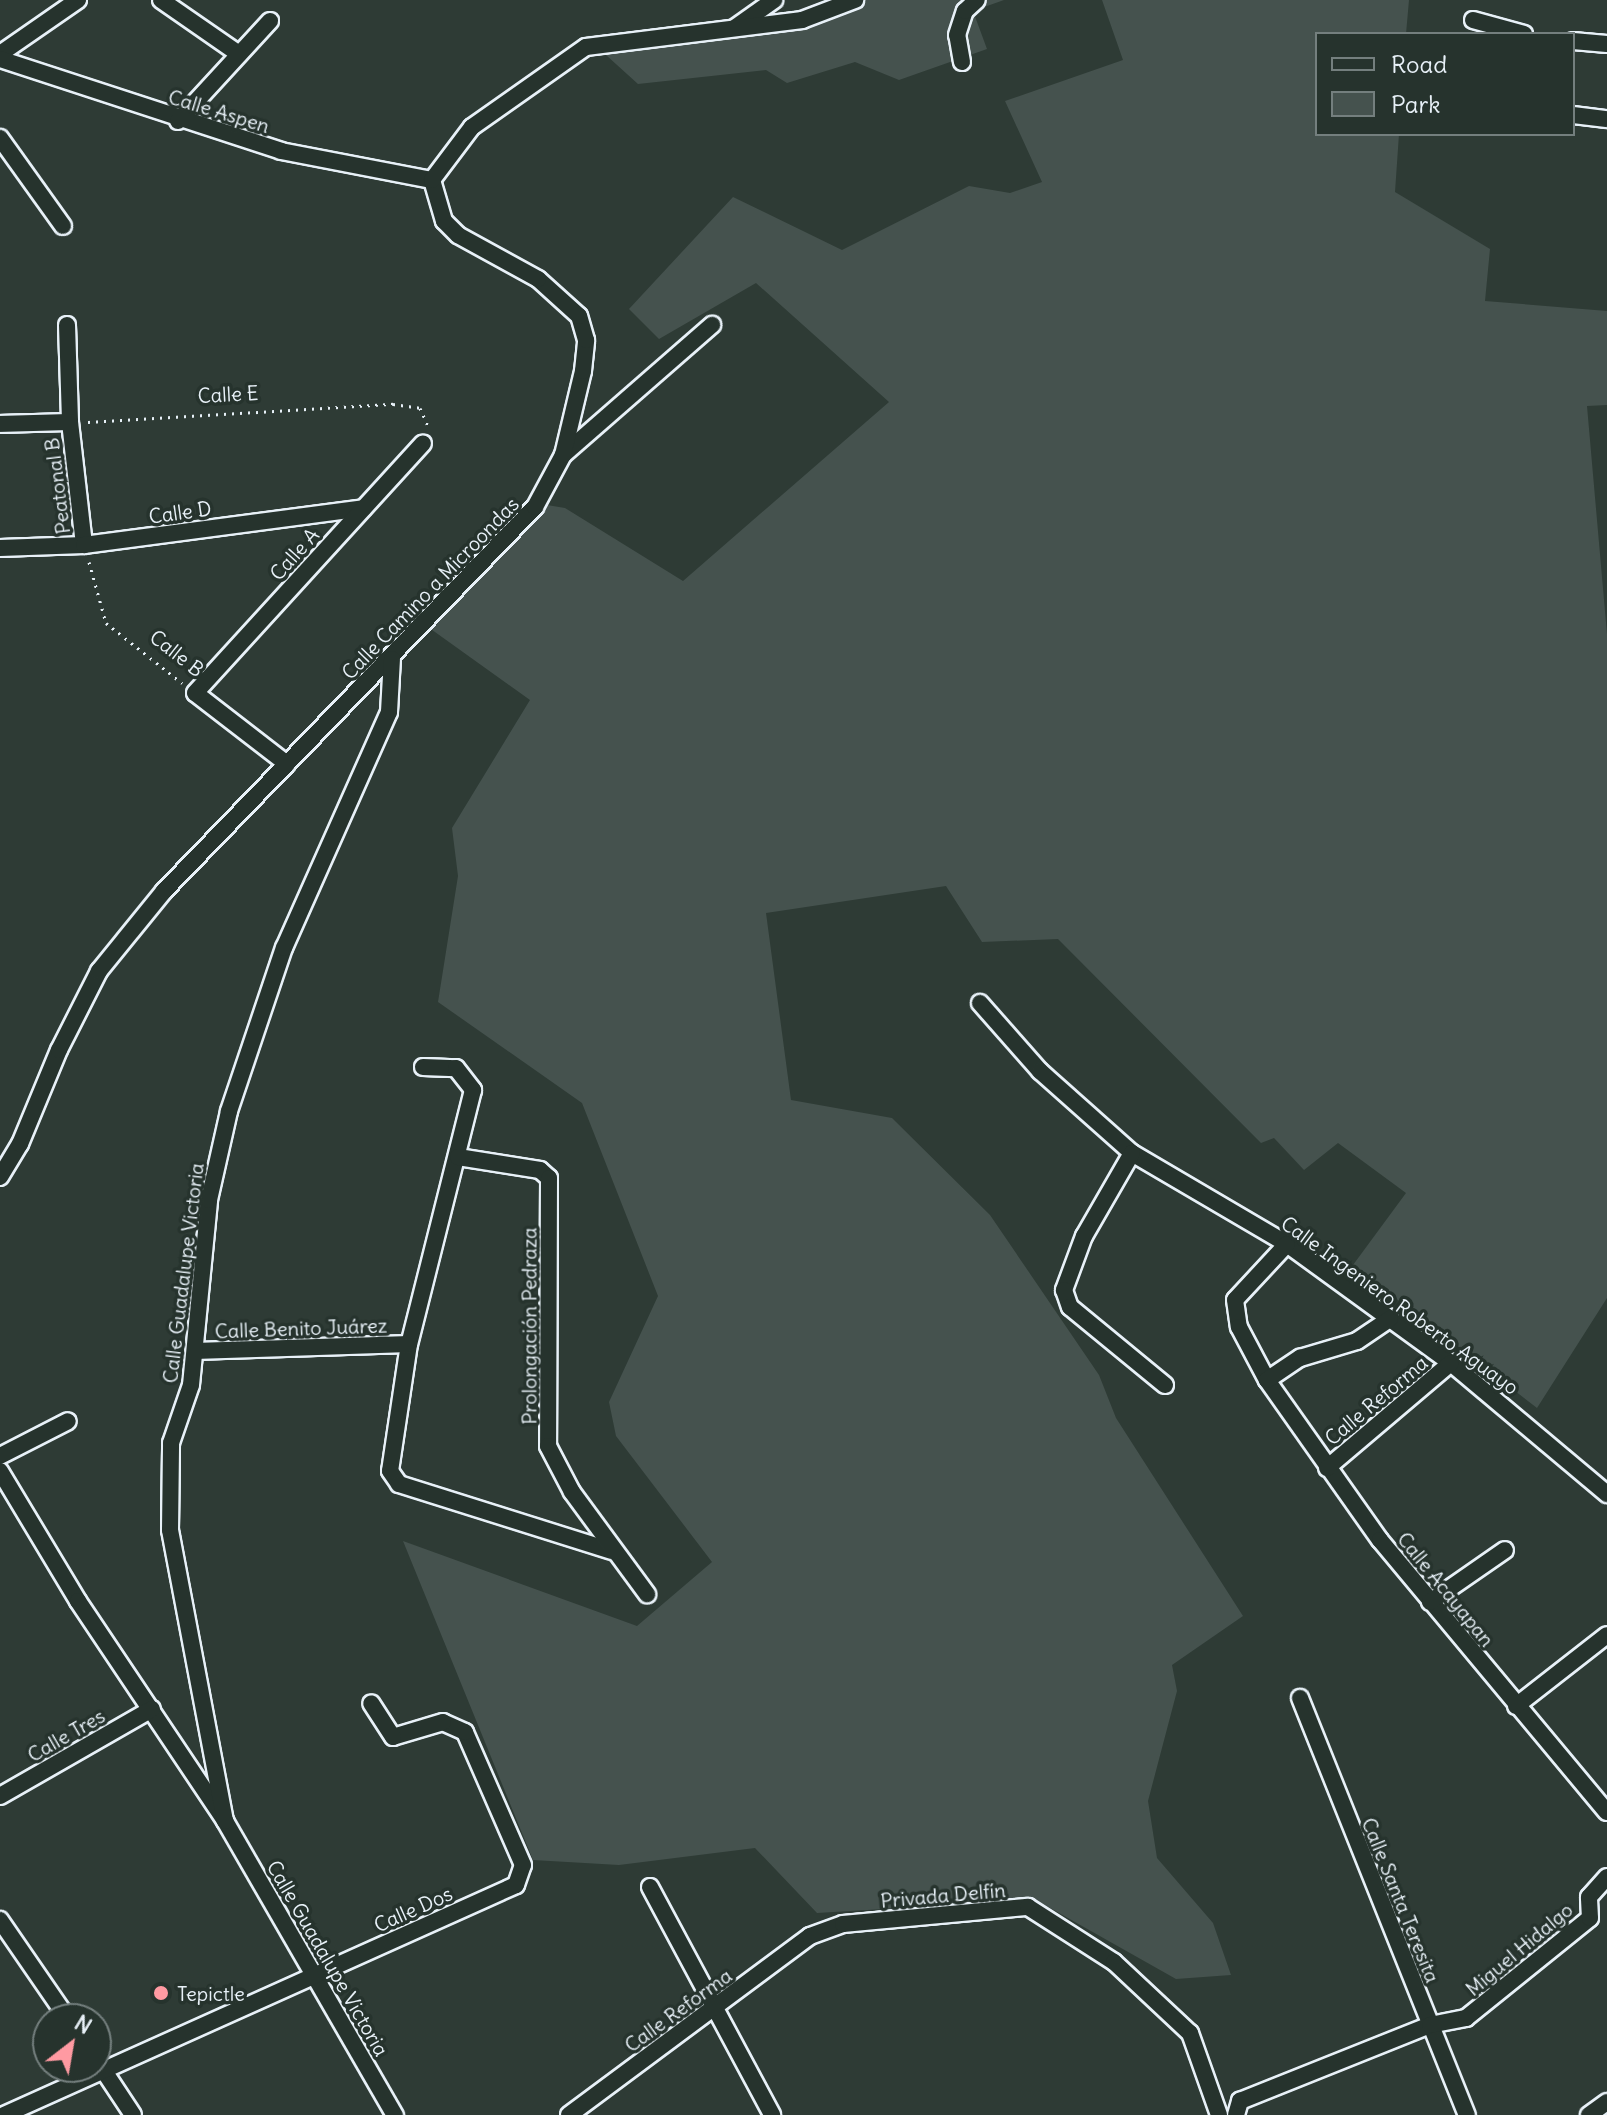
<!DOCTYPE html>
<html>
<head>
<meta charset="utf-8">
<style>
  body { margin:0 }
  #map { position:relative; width:1607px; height:2115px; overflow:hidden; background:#2e3b35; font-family:Delius,sans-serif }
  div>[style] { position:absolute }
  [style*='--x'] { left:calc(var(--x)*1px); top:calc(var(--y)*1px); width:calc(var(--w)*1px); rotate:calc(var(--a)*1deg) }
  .green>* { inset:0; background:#45524e }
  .path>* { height:3px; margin-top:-1.5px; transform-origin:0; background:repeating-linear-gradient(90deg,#e8f1f8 0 2px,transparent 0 8px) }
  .roads { filter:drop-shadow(2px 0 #e8f1f8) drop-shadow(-2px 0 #e8f1f8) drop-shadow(0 2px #e8f1f8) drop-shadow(0 -2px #e8f1f8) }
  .street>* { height:16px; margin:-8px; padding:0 8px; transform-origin:8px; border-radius:8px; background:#26332d }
  .dots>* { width:22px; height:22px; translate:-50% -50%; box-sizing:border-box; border:4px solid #26332d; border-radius:50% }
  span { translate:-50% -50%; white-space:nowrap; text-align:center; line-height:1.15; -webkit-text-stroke:7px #26332d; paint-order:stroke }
  .street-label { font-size:20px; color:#e8f1f8 }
  .poi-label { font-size:20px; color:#e8f1f8 }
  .left { translate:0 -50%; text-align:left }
  .legend { position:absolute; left:1315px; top:32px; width:260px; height:104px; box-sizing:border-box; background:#26332d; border:2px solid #747f7e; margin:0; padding:10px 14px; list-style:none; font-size:24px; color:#e8f1f8 }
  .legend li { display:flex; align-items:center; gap:16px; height:40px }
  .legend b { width:40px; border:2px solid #747f7e }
  .north { position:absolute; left:32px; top:2003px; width:80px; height:80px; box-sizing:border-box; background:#26332d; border:2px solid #747f7e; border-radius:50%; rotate:31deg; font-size:22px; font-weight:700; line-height:32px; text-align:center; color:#e8f1f8 }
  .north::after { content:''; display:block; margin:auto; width:28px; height:36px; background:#ff9aa2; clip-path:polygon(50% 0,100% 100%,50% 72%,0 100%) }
</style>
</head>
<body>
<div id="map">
  <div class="green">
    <i style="clip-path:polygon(827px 0,1004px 0,973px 11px,987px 49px,899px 80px,855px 62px,787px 83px,766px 70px,638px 84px,585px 36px,771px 19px)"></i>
    <i style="clip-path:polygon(1102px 0,1409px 0,1406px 34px,1317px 34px,1317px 134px,1399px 134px,1395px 192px,1490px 249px,1485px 301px,1607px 311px,1607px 405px,1587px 406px,1607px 634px,1607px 1298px,1537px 1408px,1353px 1265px,1406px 1193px,1338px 1143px,1304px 1170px,1274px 1138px,1261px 1143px,1058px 939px,982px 942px,946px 886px,766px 913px,791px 1100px,892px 1118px,990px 1215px,1099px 1375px,1116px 1418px,1243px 1616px,1172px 1665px,1177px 1691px,1148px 1801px,1157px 1858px,1213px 1923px,1231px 1975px,1176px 1979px,1036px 1900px,817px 1913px,755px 1848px,619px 1865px,533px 1860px,403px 1541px,637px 1626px,712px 1562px,616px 1436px,609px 1402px,658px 1296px,582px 1103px,438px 1002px,458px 876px,452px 828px,530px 700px,428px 627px,547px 505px,565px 508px,683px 581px,889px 402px,756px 283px,659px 339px,629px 309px,733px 197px,842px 250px,969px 186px,1010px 193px,1042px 182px,1005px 101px,1123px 60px)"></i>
  </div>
  <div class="path">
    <i style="--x:88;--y:422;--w:306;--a:-3.4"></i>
    <i style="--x:393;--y:404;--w:27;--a:8"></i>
    <i style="--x:420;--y:408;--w:22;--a:66"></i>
    <i style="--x:89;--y:562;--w:63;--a:74.4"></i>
    <i style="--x:106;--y:623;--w:97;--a:38.3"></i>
  </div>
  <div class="roads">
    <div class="street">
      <i style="--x:161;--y:0;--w:95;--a:34.7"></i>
      <i style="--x:1473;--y:20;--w:53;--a:15.4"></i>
      <i style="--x:736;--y:27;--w:47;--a:-35.4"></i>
      <i style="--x:1573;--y:41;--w:34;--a:5"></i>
      <i style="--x:0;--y:54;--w:95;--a:-34.7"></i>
      <i style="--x:0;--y:59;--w:296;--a:18.1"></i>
      <i style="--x:281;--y:151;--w:154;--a:10.9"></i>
      <i style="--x:962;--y:62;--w:27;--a:-100"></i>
      <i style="--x:957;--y:35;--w:25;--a:-72"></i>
      <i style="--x:965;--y:11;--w:16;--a:-43"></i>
      <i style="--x:1573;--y:115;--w:34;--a:7"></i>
      <i style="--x:178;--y:121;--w:136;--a:-47.4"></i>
      <i style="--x:0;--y:138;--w:108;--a:54.4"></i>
      <i style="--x:67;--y:325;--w:97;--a:88.2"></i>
      <i style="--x:70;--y:422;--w:124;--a:83.5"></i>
      <i style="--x:0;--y:424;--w:70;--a:-1.6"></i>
      <i style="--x:563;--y:455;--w:198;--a:-41.1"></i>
      <i style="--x:0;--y:548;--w:84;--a:-2"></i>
      <i style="--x:84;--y:545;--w:282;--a:-7.5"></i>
      <i style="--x:287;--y:764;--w:116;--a:-142.3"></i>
      <i style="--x:195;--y:693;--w:338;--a:-47.6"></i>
      <i style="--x:980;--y:1003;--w:91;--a:48.6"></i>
      <i style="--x:1040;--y:1071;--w:123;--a:41.7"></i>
      <i style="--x:1132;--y:1153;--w:180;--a:30.4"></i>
      <i style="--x:1287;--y:1244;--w:203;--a:36"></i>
      <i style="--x:1451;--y:1363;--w:204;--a:40"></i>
      <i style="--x:423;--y:1067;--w:33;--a:2"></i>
      <i style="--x:456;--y:1068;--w:28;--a:52"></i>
      <i style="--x:473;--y:1090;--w:262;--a:104.1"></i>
      <i style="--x:409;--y:1344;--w:128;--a:98.5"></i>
      <i style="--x:390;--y:1471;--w:16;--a:55"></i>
      <i style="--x:399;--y:1484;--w:223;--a:17.5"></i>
      <i style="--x:1132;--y:1153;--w:96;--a:120"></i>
      <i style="--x:1084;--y:1236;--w:58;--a:110.3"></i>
      <i style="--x:1064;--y:1290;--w:18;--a:71"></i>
      <i style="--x:1070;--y:1307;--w:123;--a:39.4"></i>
      <i style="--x:458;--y:1157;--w:83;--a:9"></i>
      <i style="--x:540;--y:1170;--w:12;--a:42"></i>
      <i style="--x:549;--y:1178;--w:268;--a:90.2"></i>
      <i style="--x:548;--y:1446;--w:52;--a:62.4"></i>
      <i style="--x:572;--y:1492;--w:127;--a:53.7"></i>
      <i style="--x:0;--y:1177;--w:39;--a:-59"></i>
      <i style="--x:20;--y:1144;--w:102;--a:-67.5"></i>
      <i style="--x:59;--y:1050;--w:89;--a:-63.1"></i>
      <i style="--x:99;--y:971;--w:103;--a:-50.9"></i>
      <i style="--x:164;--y:891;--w:534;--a:-45.99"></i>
      <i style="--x:535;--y:507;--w:59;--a:-61.7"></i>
      <i style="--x:563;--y:455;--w:86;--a:-76.6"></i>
      <i style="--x:583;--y:371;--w:31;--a:-84"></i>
      <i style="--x:586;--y:340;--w:25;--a:-106"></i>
      <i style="--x:579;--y:316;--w:55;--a:-137.9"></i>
      <i style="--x:538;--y:279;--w:91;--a:-151.2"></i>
      <i style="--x:458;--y:235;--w:20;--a:-135"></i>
      <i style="--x:444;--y:221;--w:43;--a:-106.3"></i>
      <i style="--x:432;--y:180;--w:66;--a:-53"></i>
      <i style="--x:472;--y:127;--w:139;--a:-35.1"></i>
      <i style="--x:586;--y:47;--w:218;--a:-7.1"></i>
      <i style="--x:802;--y:20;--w:57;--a:-20.7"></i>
      <i style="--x:1287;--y:1244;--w:76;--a:132.9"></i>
      <i style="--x:1235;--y:1300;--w:27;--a:82"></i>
      <i style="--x:1239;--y:1327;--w:60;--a:62.2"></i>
      <i style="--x:1267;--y:1380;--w:196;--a:54.8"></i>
      <i style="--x:1380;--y:1540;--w:354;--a:50.2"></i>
      <i style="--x:195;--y:1351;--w:214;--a:-1.9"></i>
      <i style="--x:1267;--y:1380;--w:40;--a:-34"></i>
      <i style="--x:1300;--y:1358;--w:59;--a:-16.6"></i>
      <i style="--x:1357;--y:1341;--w:40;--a:-34"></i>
      <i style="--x:0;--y:1456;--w:76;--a:-27.2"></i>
      <i style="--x:1327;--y:1468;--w:162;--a:-40.3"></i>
      <i style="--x:0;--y:1471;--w:152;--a:59"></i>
      <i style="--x:78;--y:1601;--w:265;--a:56.2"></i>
      <i style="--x:225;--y:1821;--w:340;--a:60"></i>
      <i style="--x:1430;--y:1602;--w:91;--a:-34.7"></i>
      <i style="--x:1300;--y:1698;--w:449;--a:68.2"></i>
      <i style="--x:1516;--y:1706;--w:115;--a:-38"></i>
      <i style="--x:0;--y:1796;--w:175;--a:-29.8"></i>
      <i style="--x:225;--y:1821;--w:296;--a:-100.7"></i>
      <i style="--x:170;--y:1530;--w:87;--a:-89.3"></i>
      <i style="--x:171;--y:1443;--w:61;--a:-71"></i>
      <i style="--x:191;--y:1385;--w:186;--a:-84.4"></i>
      <i style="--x:209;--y:1200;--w:91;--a:-77.3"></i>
      <i style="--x:229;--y:1111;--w:172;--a:-71.4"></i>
      <i style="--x:284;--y:948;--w:258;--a:-66"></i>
      <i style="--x:389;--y:712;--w:53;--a:-86.8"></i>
      <i style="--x:650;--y:1887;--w:259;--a:61.8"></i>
      <i style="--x:0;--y:1920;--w:120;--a:55.5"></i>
      <i style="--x:96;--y:2059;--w:67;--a:56.5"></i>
      <i style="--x:4;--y:2115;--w:561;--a:-24.19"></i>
      <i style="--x:516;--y:1885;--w:21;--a:-71"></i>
      <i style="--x:523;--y:1865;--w:145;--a:-113.6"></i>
      <i style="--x:465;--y:1732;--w:24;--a:-156"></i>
      <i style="--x:443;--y:1722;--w:52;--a:163.3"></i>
      <i style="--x:393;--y:1737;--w:40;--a:-122.9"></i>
      <i style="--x:569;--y:2115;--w:300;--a:-36.6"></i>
      <i style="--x:810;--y:1936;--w:35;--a:-20"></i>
      <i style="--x:843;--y:1924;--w:186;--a:-5.3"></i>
      <i style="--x:1028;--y:1907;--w:102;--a:32.6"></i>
      <i style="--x:1114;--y:1962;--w:104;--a:43.1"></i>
      <i style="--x:1190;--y:2033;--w:87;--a:70.5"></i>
      <i style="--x:1236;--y:2115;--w:15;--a:-74"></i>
      <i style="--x:1240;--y:2101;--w:205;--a:-21.8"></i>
      <i style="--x:1430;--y:2025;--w:37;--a:-11"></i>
      <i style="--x:1466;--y:2018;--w:159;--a:-38.9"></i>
      <i style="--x:1590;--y:1918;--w:21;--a:-93"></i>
      <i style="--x:1589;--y:1897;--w:27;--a:-48"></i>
      <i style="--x:1589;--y:2115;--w:22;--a:-36"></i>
    </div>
  </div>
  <div class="dots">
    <i style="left:161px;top:1993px;background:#ff9aa2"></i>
  </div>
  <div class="street-label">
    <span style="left:219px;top:111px;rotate:17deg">Calle Aspen</span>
    <span style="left:228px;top:394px;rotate:-3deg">Calle E</span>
    <span style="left:57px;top:486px;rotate:-97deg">Peatonal B</span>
    <span style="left:180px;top:512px;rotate:-8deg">Calle D</span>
    <span style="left:294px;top:554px;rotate:-48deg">Calle A</span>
    <span style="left:430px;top:588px;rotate:-46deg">Calle Camino a Microondas</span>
    <span style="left:177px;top:653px;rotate:38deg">Calle B</span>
    <span style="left:183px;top:1273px;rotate:-83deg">Calle Guadalupe Victoria</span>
    <span style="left:1400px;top:1305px;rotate:36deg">Calle Ingeniero Roberto Aguayo</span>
    <span style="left:529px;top:1326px;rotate:-90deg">Prolongación Pedraza</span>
    <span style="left:301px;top:1328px;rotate:-2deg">Calle Benito Juárez</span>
    <span style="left:1376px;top:1400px;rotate:-40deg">Calle Reforma</span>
    <span style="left:1446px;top:1589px;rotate:51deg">Calle Acayapan</span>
    <span style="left:66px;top:1735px;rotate:-30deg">Calle Tres</span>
    <span style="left:943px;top:1895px;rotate:-5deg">Privada Delfín</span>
    <span style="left:1401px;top:1900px;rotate:68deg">Calle Santa Teresita</span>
    <span style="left:413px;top:1909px;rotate:-24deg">Calle Dos</span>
    <span style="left:1519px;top:1949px;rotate:-40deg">Miguel Hidalgo</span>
    <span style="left:328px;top:1958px;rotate:60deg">Calle Guadalupe Victoria</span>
    <span style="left:678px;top:2010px;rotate:-36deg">Calle Reforma</span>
  </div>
  <div class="poi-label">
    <span class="left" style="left:177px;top:1993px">Tepictle</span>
  </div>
  <ul class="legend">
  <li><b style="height:10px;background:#26332d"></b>Road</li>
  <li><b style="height:22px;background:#45524e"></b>Park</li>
  </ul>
  <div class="north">N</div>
</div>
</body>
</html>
